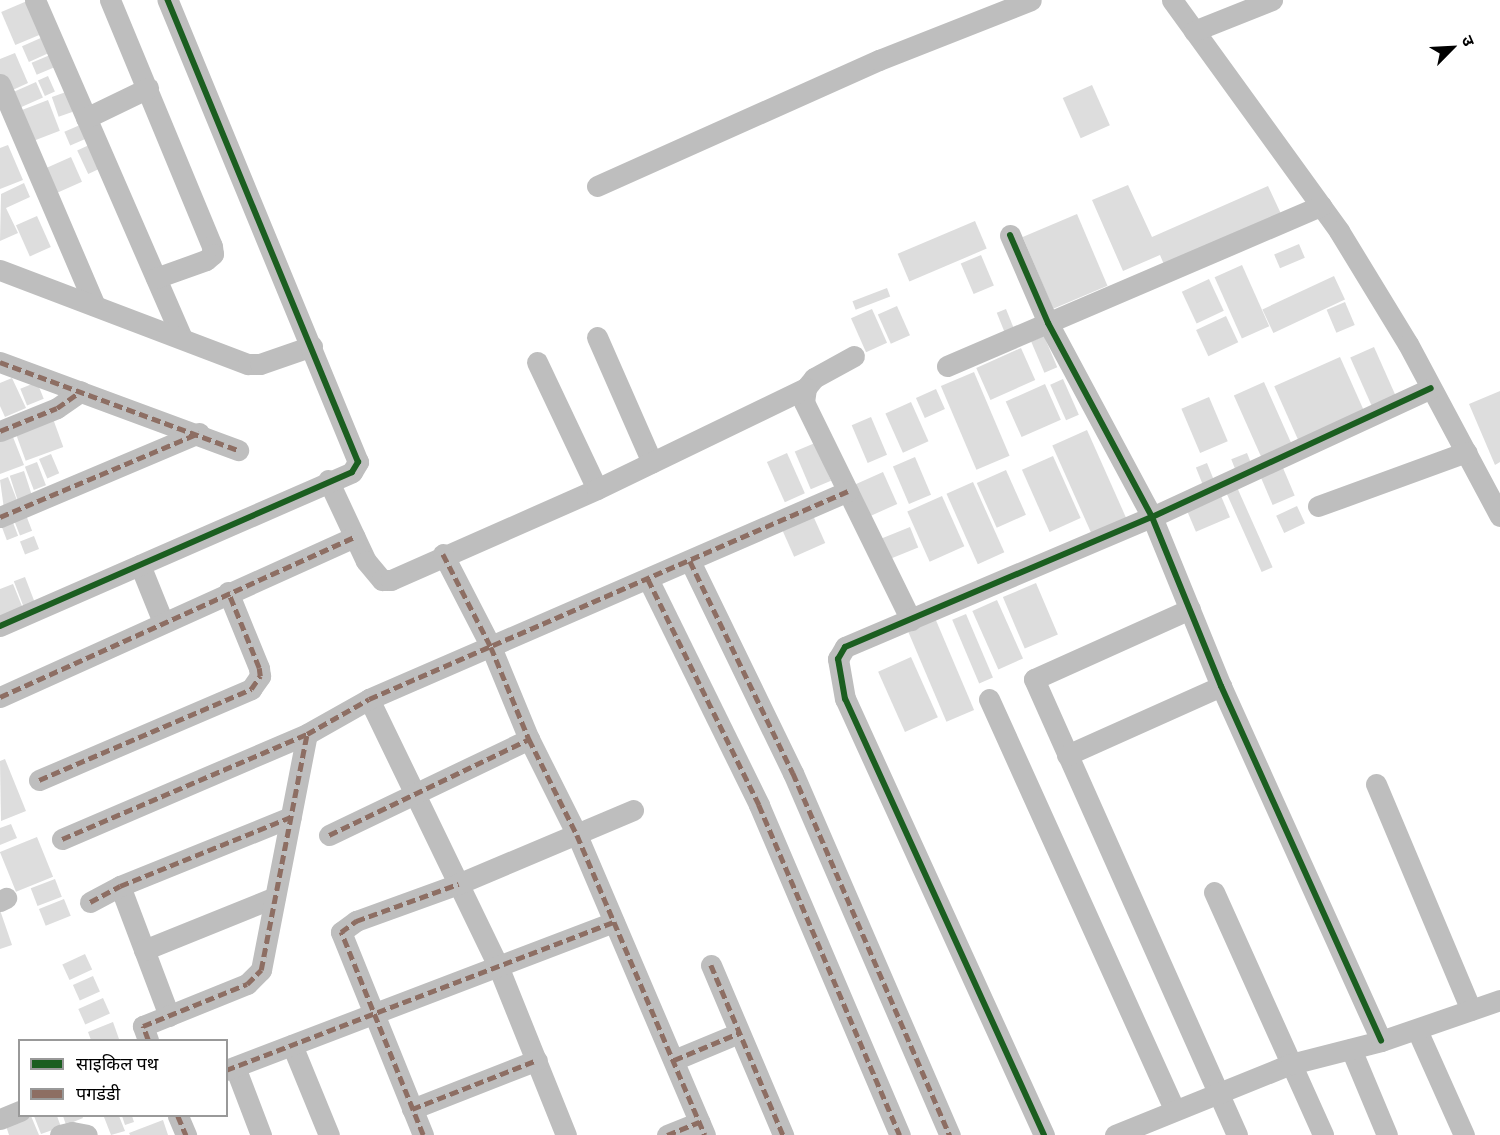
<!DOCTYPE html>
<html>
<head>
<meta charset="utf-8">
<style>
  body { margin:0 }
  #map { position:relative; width:1500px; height:1135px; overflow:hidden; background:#fff; font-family:"Archivo Narrow","Noto Sans Devanagari",sans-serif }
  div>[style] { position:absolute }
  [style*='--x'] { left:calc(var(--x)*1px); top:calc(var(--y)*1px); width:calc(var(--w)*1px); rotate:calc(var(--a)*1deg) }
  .building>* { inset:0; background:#ddd; transform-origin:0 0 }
  .minor>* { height:21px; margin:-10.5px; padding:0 10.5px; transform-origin:10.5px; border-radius:10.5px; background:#bebebe }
  .quiet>* { height:4.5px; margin-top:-2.25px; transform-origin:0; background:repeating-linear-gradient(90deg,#8d6e63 0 9px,transparent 0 13.5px) }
  .cycleway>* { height:6px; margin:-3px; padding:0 3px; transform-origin:3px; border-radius:3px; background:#1b5e20 }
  span { translate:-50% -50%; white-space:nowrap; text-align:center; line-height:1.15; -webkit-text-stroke:4.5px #fff; paint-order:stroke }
  .legend { position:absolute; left:18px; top:1039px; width:210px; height:78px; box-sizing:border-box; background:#fff; border:2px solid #999; margin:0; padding:8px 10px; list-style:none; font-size:18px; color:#000 }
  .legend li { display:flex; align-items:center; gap:12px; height:30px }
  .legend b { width:30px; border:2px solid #999 }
  .north { position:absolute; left:1422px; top:18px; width:60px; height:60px; -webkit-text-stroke:4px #fff; paint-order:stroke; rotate:66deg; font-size:16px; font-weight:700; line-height:24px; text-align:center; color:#000 }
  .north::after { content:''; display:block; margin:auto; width:21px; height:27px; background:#000; clip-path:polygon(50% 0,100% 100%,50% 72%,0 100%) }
</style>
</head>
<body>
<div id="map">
  <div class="building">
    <i style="left:27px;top:1px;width:36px;height:28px;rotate:67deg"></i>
    <i style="left:43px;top:37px;width:17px;height:23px;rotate:66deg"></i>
    <i style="clip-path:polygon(15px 53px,28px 83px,6px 93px,0 78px,0 59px)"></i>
    <i style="left:50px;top:55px;width:13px;height:20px;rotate:67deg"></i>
    <i style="left:48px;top:76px;width:17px;height:11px;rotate:66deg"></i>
    <i style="left:36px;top:82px;width:17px;height:29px;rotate:66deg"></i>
    <i style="left:1092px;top:85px;width:44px;height:32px;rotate:66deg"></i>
    <i style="left:66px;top:92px;width:21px;height:15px;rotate:71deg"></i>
    <i style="left:48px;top:100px;width:33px;height:30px;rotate:69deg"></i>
    <i style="left:80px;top:125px;width:15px;height:17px;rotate:67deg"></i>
    <i style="clip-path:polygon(8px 145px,23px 180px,0 189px,0 148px)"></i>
    <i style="left:89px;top:145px;width:26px;height:13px;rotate:65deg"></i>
    <i style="left:71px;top:157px;width:27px;height:32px;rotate:66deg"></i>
    <i style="clip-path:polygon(24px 183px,30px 197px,6px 208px,18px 233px,0 241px,1px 194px)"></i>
    <i style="clip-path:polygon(1128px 185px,1152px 237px,1268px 186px,1282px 216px,1165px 267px,1160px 255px,1123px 271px,1092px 200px)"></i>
    <i style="left:1077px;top:214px;width:78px;height:59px;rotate:67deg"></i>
    <i style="left:37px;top:216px;width:34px;height:23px;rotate:66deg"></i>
    <i style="left:975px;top:221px;width:30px;height:84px;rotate:67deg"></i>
    <i style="left:1299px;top:244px;width:15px;height:27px;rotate:67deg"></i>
    <i style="left:981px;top:255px;width:33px;height:22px;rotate:67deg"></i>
    <i style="left:1242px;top:265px;width:67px;height:30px;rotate:66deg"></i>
    <i style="left:1334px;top:276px;width:26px;height:79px;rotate:65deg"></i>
    <i style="left:1209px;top:279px;width:35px;height:30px;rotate:65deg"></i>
    <i style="left:887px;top:288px;width:9px;height:37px;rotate:69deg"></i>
    <i style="left:1345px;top:302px;width:25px;height:20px;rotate:67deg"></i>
    <i style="left:897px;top:306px;width:32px;height:21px;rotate:66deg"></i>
    <i style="left:872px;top:309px;width:37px;height:23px;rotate:66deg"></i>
    <i style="left:1006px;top:309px;width:24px;height:10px;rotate:68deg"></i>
    <i style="left:1226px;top:316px;width:29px;height:33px;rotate:65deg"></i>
    <i style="left:1044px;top:336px;width:34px;height:14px;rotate:67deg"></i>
    <i style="left:1374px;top:347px;width:56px;height:26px;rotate:66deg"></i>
    <i style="left:1021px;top:348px;width:35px;height:49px;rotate:66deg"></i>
    <i style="left:1340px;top:357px;width:60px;height:72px;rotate:66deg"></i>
    <i style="left:974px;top:372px;width:91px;height:36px;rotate:67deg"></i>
    <i style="clip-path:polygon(12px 378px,26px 408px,5px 417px,0 406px,0 383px)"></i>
    <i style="left:1063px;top:379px;width:39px;height:14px;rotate:66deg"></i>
    <i style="left:37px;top:382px;width:18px;height:18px;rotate:68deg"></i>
    <i style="left:1264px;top:382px;width:69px;height:33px;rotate:66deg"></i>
    <i style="left:1045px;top:384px;width:39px;height:43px;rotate:66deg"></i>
    <i style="left:936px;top:389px;width:22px;height:22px;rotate:66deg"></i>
    <i style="clip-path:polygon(1500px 391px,1500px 462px,1495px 465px,1469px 404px)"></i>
    <i style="left:1209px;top:397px;width:48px;height:30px;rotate:67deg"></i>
    <i style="left:911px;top:402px;width:43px;height:28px;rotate:66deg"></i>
    <i style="left:52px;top:416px;width:33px;height:40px;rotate:70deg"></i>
    <i style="left:871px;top:417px;width:41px;height:21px;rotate:67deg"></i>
    <i style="left:1087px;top:430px;width:96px;height:38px;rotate:66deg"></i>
    <i style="clip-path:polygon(11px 432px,24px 465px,0 474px,0 437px)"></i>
    <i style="left:815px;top:443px;width:41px;height:22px;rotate:67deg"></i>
    <i style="left:787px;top:453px;width:44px;height:22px;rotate:66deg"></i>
    <i style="left:1247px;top:453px;width:16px;height:17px;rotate:68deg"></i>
    <i style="left:51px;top:454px;width:21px;height:13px;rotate:67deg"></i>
    <i style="left:1053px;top:456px;width:68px;height:34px;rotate:66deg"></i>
    <i style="left:915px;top:457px;width:41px;height:24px;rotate:67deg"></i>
    <i style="left:37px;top:462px;width:25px;height:13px;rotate:69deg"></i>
    <i style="left:1207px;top:463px;width:18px;height:12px;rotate:68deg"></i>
    <i style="left:1283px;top:468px;width:30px;height:24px;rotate:67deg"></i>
    <i style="left:1006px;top:470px;width:49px;height:32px;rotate:66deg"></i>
    <i style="left:24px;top:471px;width:25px;height:15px;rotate:72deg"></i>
    <i style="left:883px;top:472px;width:35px;height:33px;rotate:66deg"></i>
    <i style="clip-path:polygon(8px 477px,18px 503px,4px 509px,0 480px)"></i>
    <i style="left:973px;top:482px;width:77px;height:29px;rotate:66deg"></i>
    <i style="left:1236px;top:485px;width:90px;height:12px;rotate:66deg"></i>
    <i style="left:942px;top:496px;width:55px;height:38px;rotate:66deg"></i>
    <i style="left:1221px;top:496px;width:23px;height:37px;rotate:67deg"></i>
    <i style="left:1297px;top:506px;width:19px;height:23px;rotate:65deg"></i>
    <i style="left:811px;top:511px;width:35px;height:34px;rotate:66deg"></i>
    <i style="left:26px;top:515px;width:17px;height:13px;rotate:69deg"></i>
    <i style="left:12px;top:520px;width:17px;height:12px;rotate:69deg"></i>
    <i style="left:910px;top:527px;width:22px;height:36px;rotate:68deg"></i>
    <i style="left:34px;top:536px;width:14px;height:15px;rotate:69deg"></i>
    <i style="left:25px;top:577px;width:30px;height:12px;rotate:69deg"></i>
    <i style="left:1036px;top:583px;width:56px;height:36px;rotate:67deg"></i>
    <i style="clip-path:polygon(13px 584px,24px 611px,0 621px,0 589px)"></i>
    <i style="left:997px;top:600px;width:64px;height:27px;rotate:66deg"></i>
    <i style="left:966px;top:614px;width:69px;height:15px;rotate:67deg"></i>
    <i style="left:935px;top:618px;width:100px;height:30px;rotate:67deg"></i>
    <i style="left:911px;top:657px;width:66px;height:36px;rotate:66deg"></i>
    <i style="clip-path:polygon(5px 759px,26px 811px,1px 821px,0 761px)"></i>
    <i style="clip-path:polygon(11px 824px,17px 838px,0 845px,0 828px)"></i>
    <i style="left:37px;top:837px;width:43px;height:40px;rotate:68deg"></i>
    <i style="left:55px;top:879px;width:19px;height:26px;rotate:69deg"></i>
    <i style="left:64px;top:899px;width:18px;height:27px;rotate:68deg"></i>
    <i style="clip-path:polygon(0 910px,12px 945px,0 949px)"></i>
    <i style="left:85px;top:954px;width:17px;height:25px;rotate:65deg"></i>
    <i style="left:93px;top:976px;width:17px;height:22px;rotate:66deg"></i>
    <i style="left:103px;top:998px;width:17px;height:27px;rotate:66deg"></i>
    <i style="clip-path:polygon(113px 1022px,119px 1039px,91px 1040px,88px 1032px)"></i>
    <i style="clip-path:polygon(25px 1116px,31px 1116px,39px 1135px,9px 1135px,5px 1123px)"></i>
    <i style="clip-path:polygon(34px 1116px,57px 1116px,61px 1127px,41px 1134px)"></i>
    <i style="clip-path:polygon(63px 1116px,82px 1116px,83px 1118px,66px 1125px)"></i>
    <i style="clip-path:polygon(119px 1116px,125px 1131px,111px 1135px,104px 1117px)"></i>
    <i style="clip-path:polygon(122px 1116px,132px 1116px,134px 1122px,125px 1125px)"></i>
    <i style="clip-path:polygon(163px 1120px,168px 1135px,130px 1135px,129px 1133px)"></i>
  </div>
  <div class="minor">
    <i style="--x:35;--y:0;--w:369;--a:66.5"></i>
    <i style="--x:110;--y:0;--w:266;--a:67.5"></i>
    <i style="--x:212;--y:246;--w:8;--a:83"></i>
    <i style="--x:213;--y:254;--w:9;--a:139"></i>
    <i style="--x:206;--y:260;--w:53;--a:160.2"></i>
    <i style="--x:1172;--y:0;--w:285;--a:54.1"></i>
    <i style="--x:1339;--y:231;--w:132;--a:58.6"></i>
    <i style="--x:1408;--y:344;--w:195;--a:61.9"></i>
    <i style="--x:1194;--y:31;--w:84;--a:-21.7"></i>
    <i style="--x:0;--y:84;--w:241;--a:66.8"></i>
    <i style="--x:86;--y:118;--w:69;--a:-25.8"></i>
    <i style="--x:597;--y:186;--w:309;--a:-24.1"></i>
    <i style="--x:879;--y:60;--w:163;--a:-21.5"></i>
    <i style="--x:1010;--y:235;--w:96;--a:66.6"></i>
    <i style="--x:1048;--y:323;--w:220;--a:61.8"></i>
    <i style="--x:1152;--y:517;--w:183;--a:67.8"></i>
    <i style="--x:1221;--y:686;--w:389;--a:65.7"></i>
    <i style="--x:0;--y:270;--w:265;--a:20.8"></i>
    <i style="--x:248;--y:364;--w:12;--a:0"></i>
    <i style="--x:260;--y:364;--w:55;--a:-19.1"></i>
    <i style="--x:597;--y:337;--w:137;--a:66.3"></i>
    <i style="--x:854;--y:356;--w:46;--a:151.2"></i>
    <i style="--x:814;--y:378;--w:13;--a:129"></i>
    <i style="--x:806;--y:388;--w:14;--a:98"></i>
    <i style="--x:804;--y:402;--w:243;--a:63.9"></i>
    <i style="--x:0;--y:362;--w:254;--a:20.3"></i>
    <i style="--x:537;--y:362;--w:140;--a:64.7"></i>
    <i style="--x:947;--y:366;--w:407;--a:-23.2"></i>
    <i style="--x:0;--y:431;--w:61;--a:-22"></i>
    <i style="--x:57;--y:408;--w:29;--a:-35"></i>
    <i style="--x:328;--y:480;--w:89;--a:64.9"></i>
    <i style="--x:366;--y:561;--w:25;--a:50"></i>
    <i style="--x:382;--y:580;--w:9;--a:0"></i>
    <i style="--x:391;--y:580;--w:225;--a:-23.8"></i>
    <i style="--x:597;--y:489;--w:232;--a:-25.8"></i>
    <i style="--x:1318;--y:506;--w:158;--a:-20"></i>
    <i style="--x:0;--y:517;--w:216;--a:-22.9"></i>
    <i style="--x:443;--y:554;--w:105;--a:62.7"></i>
    <i style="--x:491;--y:647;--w:100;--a:67.6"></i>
    <i style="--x:529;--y:739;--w:107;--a:63.4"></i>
    <i style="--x:577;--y:835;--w:326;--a:66.9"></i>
    <i style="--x:690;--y:561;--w:236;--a:64.1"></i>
    <i style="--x:793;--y:773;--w:395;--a:66.6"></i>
    <i style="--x:140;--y:565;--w:61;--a:68"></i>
    <i style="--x:648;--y:579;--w:252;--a:63.8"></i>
    <i style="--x:759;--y:805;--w:359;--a:66.9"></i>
    <i style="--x:1190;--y:609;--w:171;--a:155.8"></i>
    <i style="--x:1034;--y:679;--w:499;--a:66"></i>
    <i style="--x:0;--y:626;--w:384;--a:-23.6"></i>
    <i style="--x:352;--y:472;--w:12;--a:-59"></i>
    <i style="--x:358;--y:462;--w:500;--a:-112.4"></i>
    <i style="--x:0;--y:697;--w:389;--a:-24.3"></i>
    <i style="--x:369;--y:699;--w:297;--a:64.2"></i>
    <i style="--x:498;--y:966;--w:182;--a:68.1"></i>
    <i style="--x:989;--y:699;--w:450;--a:65.7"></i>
    <i style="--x:1067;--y:755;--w:169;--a:-24.1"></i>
    <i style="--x:39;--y:780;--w:231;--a:-23.2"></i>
    <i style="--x:251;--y:689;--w:16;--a:-55"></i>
    <i style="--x:260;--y:676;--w:8;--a:-97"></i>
    <i style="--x:259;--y:668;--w:82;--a:-112.2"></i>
    <i style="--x:1376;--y:784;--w:245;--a:67.2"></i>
    <i style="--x:329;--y:835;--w:222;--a:-25.6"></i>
    <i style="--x:62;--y:839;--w:267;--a:-23.2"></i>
    <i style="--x:307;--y:734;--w:71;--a:-29.4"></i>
    <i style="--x:369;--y:699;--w:522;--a:-23.47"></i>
    <i style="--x:120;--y:886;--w:139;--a:69.3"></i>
    <i style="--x:1214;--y:892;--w:266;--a:65.8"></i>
    <i style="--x:0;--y:901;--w:7;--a:-27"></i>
    <i style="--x:90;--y:902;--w:34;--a:-28"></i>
    <i style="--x:120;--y:886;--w:184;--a:-22"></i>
    <i style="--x:144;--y:950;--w:141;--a:-22"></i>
    <i style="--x:711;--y:965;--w:185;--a:67"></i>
    <i style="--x:1417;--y:1030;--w:115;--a:65.9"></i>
    <i style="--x:148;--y:1040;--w:15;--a:-110"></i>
    <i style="--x:143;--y:1026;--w:112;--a:-22"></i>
    <i style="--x:247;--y:984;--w:20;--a:-45"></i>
    <i style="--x:261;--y:970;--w:240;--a:-79"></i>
    <i style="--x:292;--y:1045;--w:97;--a:67.7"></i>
    <i style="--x:1351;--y:1049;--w:93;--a:67.3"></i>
    <i style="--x:674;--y:1060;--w:70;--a:-22.6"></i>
    <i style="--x:235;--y:1067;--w:73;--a:69.1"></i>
    <i style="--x:226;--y:1070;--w:415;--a:-20.9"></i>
    <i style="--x:412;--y:1109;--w:134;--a:-21.4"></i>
    <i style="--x:178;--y:1116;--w:21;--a:67"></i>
    <i style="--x:0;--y:1119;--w:22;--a:-22"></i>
    <i style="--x:60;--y:1135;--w:12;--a:-14"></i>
    <i style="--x:72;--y:1132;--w:15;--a:11"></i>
    <i style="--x:423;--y:1135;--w:219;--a:-112"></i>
    <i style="--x:341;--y:932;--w:19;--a:-36"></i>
    <i style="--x:356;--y:921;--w:109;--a:-19.9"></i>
    <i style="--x:458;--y:884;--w:190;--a:-22.9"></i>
    <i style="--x:667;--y:1135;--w:35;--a:-22"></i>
    <i style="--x:1044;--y:1135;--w:479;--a:-114.5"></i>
    <i style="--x:845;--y:699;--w:41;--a:-99.9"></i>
    <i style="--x:838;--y:659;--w:14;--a:-60"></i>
    <i style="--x:845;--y:647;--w:333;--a:-23"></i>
    <i style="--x:1152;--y:517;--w:307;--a:-24.8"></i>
    <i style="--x:1115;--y:1135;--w:190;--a:-22"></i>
    <i style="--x:1291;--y:1064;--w:93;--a:-14.3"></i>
    <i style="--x:1381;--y:1041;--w:126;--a:-19"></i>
  </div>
  <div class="quiet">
    <i style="--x:0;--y:362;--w:254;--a:20.3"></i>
    <i style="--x:0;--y:431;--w:61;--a:-22"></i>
    <i style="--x:57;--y:408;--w:29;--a:-35"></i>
    <i style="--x:0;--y:517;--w:216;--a:-22.9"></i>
    <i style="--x:443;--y:554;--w:105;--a:62.7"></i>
    <i style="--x:491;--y:647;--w:100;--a:67.6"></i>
    <i style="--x:529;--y:739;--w:107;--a:63.4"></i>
    <i style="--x:577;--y:835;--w:326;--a:66.9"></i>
    <i style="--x:690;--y:561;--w:236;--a:64.1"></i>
    <i style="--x:793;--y:773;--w:395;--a:66.6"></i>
    <i style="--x:648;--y:579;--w:252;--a:63.8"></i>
    <i style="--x:759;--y:805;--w:359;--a:66.9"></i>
    <i style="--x:0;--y:697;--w:389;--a:-24.3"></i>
    <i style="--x:39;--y:780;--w:231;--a:-23.2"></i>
    <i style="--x:251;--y:689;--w:16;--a:-55"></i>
    <i style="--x:260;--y:676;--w:8;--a:-97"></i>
    <i style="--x:259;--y:668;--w:82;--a:-112.2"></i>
    <i style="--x:329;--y:835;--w:222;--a:-25.6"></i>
    <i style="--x:62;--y:839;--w:267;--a:-23.2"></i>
    <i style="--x:307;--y:734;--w:71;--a:-29.4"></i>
    <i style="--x:369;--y:699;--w:522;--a:-23.47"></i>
    <i style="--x:90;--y:902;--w:34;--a:-28"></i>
    <i style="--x:120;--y:886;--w:184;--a:-22"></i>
    <i style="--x:711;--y:965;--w:185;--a:67"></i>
    <i style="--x:148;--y:1040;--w:15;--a:-110"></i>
    <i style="--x:143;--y:1026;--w:112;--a:-22"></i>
    <i style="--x:247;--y:984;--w:20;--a:-45"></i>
    <i style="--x:261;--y:970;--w:240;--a:-79"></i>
    <i style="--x:674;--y:1060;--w:70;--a:-22.6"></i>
    <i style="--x:226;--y:1070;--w:415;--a:-20.9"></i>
    <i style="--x:412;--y:1109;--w:134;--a:-21.4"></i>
    <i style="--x:178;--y:1116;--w:21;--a:67"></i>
    <i style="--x:423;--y:1135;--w:219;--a:-112"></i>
    <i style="--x:341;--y:932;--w:19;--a:-36"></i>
    <i style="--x:356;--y:921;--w:109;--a:-19.9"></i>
    <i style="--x:667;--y:1135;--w:35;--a:-22"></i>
  </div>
  <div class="cycleway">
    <i style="--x:1010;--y:235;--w:96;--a:66.6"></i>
    <i style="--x:1048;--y:323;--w:220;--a:61.8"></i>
    <i style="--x:1152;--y:517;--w:183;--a:67.8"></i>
    <i style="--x:1221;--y:686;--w:389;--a:65.7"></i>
    <i style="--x:0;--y:626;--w:384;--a:-23.6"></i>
    <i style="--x:352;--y:472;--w:12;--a:-59"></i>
    <i style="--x:358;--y:462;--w:500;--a:-112.4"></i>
    <i style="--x:1044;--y:1135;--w:479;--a:-114.5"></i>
    <i style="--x:845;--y:699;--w:41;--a:-99.9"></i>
    <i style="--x:838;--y:659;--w:14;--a:-60"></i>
    <i style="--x:845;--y:647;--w:333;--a:-23"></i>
    <i style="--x:1152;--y:517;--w:307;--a:-24.8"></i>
  </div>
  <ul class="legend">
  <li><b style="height:8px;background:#1b5e20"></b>साइकिल पथ</li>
  <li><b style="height:8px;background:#8d6e63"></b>पगडंडी</li>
  </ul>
  <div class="north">उ</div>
</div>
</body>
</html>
